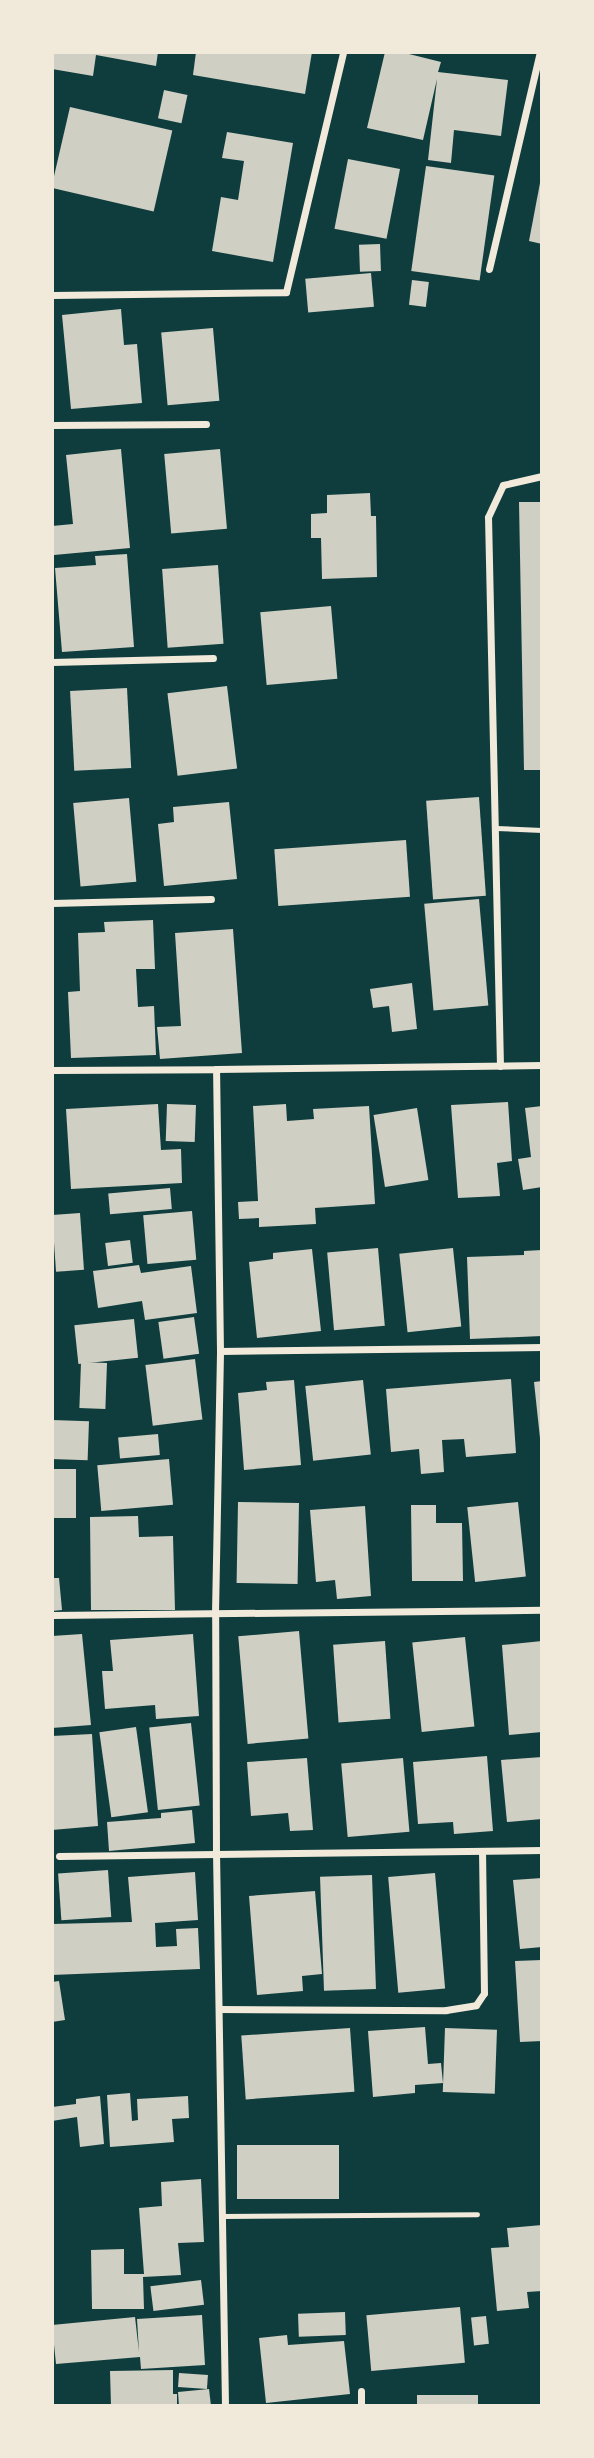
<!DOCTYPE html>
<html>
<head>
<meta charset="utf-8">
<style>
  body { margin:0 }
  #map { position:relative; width:594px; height:2458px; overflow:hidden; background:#0f3d3e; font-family:Spectral,serif }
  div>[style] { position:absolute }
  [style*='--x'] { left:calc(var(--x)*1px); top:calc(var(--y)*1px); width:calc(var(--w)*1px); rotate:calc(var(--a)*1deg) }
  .building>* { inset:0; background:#cfcfc3; transform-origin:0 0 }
  .service>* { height:5px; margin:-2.5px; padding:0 2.5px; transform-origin:2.5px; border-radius:2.5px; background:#f1e9da }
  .minor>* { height:7px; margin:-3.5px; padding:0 3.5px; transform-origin:3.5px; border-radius:3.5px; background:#f1e9da }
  span { translate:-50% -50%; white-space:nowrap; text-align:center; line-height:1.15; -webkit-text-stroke:5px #f1e9da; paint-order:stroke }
  .frame { position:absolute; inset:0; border:54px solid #f1e9da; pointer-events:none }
</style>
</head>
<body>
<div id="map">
  <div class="building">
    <i style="clip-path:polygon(52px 52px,158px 52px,156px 66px,96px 55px,93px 76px,52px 69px)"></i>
    <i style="clip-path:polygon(196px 52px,312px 52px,305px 94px,193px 75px)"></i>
    <i style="clip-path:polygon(385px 52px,401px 52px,441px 62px,438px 72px,508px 80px,501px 136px,454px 130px,451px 163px,428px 160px,437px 79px,423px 140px,367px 128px)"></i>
    <i style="left:164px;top:90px;width:24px;height:29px;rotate:12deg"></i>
    <i style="left:70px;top:107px;width:105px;height:83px;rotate:13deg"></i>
    <i style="clip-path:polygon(227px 132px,293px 143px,273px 262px,212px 251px,221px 197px,238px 200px,244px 161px,222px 158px)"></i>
    <i style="left:348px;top:159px;width:53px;height:71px;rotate:11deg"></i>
    <i style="left:426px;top:166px;width:69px;height:106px;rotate:8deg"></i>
    <i style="clip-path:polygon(540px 183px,542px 183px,542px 244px,529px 241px)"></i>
    <i style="left:380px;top:244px;width:27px;height:21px;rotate:88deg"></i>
    <i style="left:371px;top:273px;width:34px;height:66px;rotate:85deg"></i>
    <i style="left:412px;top:280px;width:17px;height:25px;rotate:7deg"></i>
    <i style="clip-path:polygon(121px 309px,124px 345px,137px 344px,142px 403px,71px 409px,62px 315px)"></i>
    <i style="left:213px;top:328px;width:73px;height:52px;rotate:85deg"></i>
    <i style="clip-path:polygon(121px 449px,130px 548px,54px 555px,52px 526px,73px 524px,66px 455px)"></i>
    <i style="left:220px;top:449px;width:80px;height:56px;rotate:85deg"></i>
    <i style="clip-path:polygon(370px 493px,371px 516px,376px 516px,377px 577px,322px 579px,321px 538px,311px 538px,311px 514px,327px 513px,327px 495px)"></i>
    <i style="clip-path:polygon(519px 502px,542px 502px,542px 770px,524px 770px)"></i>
    <i style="clip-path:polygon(127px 554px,134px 647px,62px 652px,55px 568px,96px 565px,95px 556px)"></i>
    <i style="left:218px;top:565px;width:79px;height:56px;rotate:86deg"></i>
    <i style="left:331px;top:606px;width:73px;height:71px;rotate:85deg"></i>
    <i style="left:227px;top:686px;width:83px;height:60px;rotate:83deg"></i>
    <i style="left:127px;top:688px;width:80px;height:57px;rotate:87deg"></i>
    <i style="left:479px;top:797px;width:99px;height:53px;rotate:86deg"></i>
    <i style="left:129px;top:798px;width:84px;height:56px;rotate:85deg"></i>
    <i style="clip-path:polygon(229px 802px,237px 879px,164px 886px,158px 824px,174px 822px,173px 807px)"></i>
    <i style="left:406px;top:840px;width:57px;height:132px;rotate:86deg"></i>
    <i style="left:479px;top:899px;width:107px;height:55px;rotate:85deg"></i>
    <i style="clip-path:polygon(153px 920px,155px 969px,136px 969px,138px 1007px,154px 1006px,156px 1055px,71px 1058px,68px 992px,80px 991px,78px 933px,105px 932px,104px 922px)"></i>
    <i style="clip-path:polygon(233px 929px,242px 1053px,160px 1059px,157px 1027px,181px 1026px,175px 933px)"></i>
    <i style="clip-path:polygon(412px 983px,417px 1029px,392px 1032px,389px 1006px,373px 1008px,370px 989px)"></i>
    <i style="clip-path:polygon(508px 1102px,512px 1161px,497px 1163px,500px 1196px,458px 1198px,451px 1105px)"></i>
    <i style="clip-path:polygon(158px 1104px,161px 1150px,181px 1149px,182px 1183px,71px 1189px,66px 1109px)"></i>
    <i style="left:167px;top:1104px;width:29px;height:37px;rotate:2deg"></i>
    <i style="clip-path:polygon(286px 1104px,287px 1121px,314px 1119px,313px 1109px,369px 1106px,375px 1204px,315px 1208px,316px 1224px,259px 1227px,259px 1218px,239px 1219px,238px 1202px,258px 1201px,253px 1106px)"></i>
    <i style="clip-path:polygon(542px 1106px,542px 1187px,523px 1190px,518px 1159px,531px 1157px,525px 1108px)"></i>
    <i style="left:417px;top:1108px;width:73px;height:44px;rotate:81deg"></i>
    <i style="left:170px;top:1188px;width:21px;height:62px;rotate:85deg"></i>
    <i style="left:192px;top:1211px;width:49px;height:49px;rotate:85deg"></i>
    <i style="left:80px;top:1213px;width:57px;height:28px;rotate:86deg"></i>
    <i style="left:130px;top:1240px;width:23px;height:25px;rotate:83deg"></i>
    <i style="left:378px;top:1248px;width:78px;height:51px;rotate:85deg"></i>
    <i style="left:453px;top:1248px;width:79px;height:54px;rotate:84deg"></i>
    <i style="clip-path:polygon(312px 1249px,321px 1331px,257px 1338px,249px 1262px,273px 1259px,273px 1253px)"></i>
    <i style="clip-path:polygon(542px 1250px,542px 1336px,470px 1339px,467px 1257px,524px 1255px,524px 1251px)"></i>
    <i style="clip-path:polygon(139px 1265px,141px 1273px,191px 1266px,197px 1313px,145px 1320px,142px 1301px,98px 1308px,93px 1271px)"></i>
    <i style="left:194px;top:1317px;width:37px;height:36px;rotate:82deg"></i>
    <i style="left:134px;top:1319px;width:39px;height:60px;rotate:84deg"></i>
    <i style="left:195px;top:1359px;width:61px;height:50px;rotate:83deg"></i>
    <i style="left:81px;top:1362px;width:26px;height:46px;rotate:2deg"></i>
    <i style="clip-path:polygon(511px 1379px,516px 1453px,466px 1457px,464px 1439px,442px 1440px,444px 1472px,421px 1474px,419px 1449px,391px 1452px,386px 1389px)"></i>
    <i style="clip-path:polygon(294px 1380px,301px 1465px,244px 1470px,238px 1393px,267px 1390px,266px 1382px)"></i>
    <i style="left:363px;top:1380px;width:75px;height:58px;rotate:84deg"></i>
    <i style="clip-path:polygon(542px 1381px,542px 1438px,540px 1438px,534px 1382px)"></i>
    <i style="left:52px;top:1420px;width:37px;height:39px;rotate:2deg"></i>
    <i style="left:158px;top:1434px;width:21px;height:40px;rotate:85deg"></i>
    <i style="left:169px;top:1459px;width:46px;height:72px;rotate:85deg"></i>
    <i style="left:52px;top:1469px;width:24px;height:49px"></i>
    <i style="left:238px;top:1502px;width:61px;height:81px;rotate:1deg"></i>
    <i style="left:518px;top:1502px;width:75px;height:51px;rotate:84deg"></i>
    <i style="clip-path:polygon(411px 1505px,436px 1505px,436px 1523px,462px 1523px,463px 1581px,412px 1581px)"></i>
    <i style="clip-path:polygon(365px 1506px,371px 1596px,337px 1599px,335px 1580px,316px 1582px,310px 1510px)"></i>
    <i style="clip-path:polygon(138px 1516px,139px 1537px,173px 1536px,175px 1610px,91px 1610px,90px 1517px)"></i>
    <i style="clip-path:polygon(52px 1578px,59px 1578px,62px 1610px,52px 1611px)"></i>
    <i style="left:299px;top:1631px;width:108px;height:61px;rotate:85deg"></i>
    <i style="clip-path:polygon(82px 1634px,91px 1725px,52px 1728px,52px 1636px)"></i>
    <i style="clip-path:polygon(193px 1634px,199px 1716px,156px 1719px,155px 1705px,105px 1709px,102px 1671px,113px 1671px,110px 1640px)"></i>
    <i style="left:465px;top:1637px;width:90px;height:53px;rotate:84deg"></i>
    <i style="left:385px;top:1641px;width:78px;height:52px;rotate:86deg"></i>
    <i style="clip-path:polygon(542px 1641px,542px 1732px,509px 1735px,502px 1645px)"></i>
    <i style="left:191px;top:1723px;width:83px;height:42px;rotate:84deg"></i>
    <i style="left:136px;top:1727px;width:86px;height:37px;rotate:82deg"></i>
    <i style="clip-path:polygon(92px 1734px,98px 1826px,52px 1830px,52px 1736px)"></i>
    <i style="clip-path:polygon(487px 1756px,493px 1831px,454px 1834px,453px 1822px,418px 1824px,413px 1762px)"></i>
    <i style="clip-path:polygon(542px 1757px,542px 1819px,507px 1822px,501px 1760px)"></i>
    <i style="clip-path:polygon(307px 1758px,313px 1830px,290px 1831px,288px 1813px,251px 1816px,247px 1762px)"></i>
    <i style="left:403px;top:1758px;width:74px;height:62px;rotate:85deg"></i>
    <i style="clip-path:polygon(192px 1810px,195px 1843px,109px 1851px,107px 1822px,161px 1818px,161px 1813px)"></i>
    <i style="left:108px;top:1870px;width:47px;height:50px;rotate:86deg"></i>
    <i style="clip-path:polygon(195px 1872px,198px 1920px,155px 1923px,156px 1947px,177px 1946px,176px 1929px,198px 1928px,200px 1969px,52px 1975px,52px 1924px,132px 1922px,128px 1877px)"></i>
    <i style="left:435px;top:1873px;width:116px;height:47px;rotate:85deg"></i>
    <i style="left:372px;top:1875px;width:114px;height:52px;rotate:88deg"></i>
    <i style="clip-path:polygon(542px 1878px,542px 1947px,520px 1949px,513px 1880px)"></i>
    <i style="clip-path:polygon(315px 1891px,322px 1974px,302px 1976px,303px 1991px,257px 1995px,249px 1896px)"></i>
    <i style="clip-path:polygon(542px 1960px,542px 2041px,520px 2042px,515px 1961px)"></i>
    <i style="clip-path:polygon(59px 1981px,65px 2020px,52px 2022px,52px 1982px)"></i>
    <i style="clip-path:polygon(425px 2027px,428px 2064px,441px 2063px,443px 2083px,415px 2085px,415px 2093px,373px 2097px,368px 2031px)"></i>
    <i style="left:350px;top:2028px;width:64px;height:109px;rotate:86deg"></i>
    <i style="left:445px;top:2028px;width:52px;height:64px;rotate:2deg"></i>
    <i style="clip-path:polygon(130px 2093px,132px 2121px,138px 2120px,137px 2099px,188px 2096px,189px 2118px,172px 2119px,174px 2142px,110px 2147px,107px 2095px)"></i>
    <i style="clip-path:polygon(100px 2096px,104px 2144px,80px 2147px,77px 2117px,52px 2121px,52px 2107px,76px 2104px,76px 2099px)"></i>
    <i style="left:237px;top:2145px;width:102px;height:54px"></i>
    <i style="clip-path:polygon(201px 2179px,204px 2242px,178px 2243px,181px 2275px,143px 2277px,144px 2309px,92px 2309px,91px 2250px,124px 2249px,124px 2274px,144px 2274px,139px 2208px,162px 2206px,161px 2182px)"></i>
    <i style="clip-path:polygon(542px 2225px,542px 2291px,527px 2292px,529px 2308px,497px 2311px,491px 2248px,509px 2247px,507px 2228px)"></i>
    <i style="left:201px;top:2280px;width:25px;height:51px;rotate:83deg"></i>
    <i style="left:460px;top:2307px;width:56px;height:94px;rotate:85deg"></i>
    <i style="left:345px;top:2312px;width:23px;height:47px;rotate:88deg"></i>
    <i style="clip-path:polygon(202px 2315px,205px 2365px,141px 2369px,140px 2357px,56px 2364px,52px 2325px,135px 2317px,139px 2352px,137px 2319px)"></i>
    <i style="left:486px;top:2316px;width:28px;height:15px;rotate:84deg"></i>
    <i style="clip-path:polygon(287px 2335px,288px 2345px,344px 2341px,350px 2394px,266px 2403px,259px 2338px)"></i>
    <i style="clip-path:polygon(173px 2370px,173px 2394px,177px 2394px,177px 2406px,111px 2406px,110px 2371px)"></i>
    <i style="left:179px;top:2373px;width:29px;height:14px;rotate:4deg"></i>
    <i style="clip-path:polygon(209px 2389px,211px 2406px,179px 2406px,178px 2392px)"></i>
    <i style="left:478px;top:2395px;width:11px;height:61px;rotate:90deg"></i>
  </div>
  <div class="service">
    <i style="--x:496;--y:828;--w:46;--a:2.5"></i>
    <i style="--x:222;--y:2216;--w:255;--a:-0.4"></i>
  </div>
  <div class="minor">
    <i style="--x:489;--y:269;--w:223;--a:-76.8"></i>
    <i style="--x:52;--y:295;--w:234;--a:-0.7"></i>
    <i style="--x:286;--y:292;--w:247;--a:-76.6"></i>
    <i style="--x:52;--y:425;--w:154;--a:-0.4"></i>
    <i style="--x:52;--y:662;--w:161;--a:-1.4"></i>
    <i style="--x:52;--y:903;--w:159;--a:-1.4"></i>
    <i style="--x:500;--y:1066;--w:549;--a:-91.25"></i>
    <i style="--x:488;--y:517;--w:35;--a:-65"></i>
    <i style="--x:503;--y:485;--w:40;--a:-13"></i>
    <i style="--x:52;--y:1070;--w:164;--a:-0.3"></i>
    <i style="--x:220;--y:1351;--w:322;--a:-0.7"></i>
    <i style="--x:52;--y:1615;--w:490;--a:-0.6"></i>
    <i style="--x:59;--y:1856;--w:483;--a:-0.7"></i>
    <i style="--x:219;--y:2009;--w:227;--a:0.3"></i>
    <i style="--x:446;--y:2010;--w:30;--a:-9"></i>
    <i style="--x:476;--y:2005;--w:14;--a:-56"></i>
    <i style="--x:484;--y:1993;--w:142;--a:-90.8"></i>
    <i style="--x:361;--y:2391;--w:15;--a:90"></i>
    <i style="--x:225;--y:2406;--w:553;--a:-90.93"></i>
    <i style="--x:216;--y:1853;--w:240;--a:-90.2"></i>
    <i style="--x:215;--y:1613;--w:262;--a:-88.9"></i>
    <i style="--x:220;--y:1351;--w:282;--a:-90.8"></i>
    <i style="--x:216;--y:1069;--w:326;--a:-0.7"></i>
  </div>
  <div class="frame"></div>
</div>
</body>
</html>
